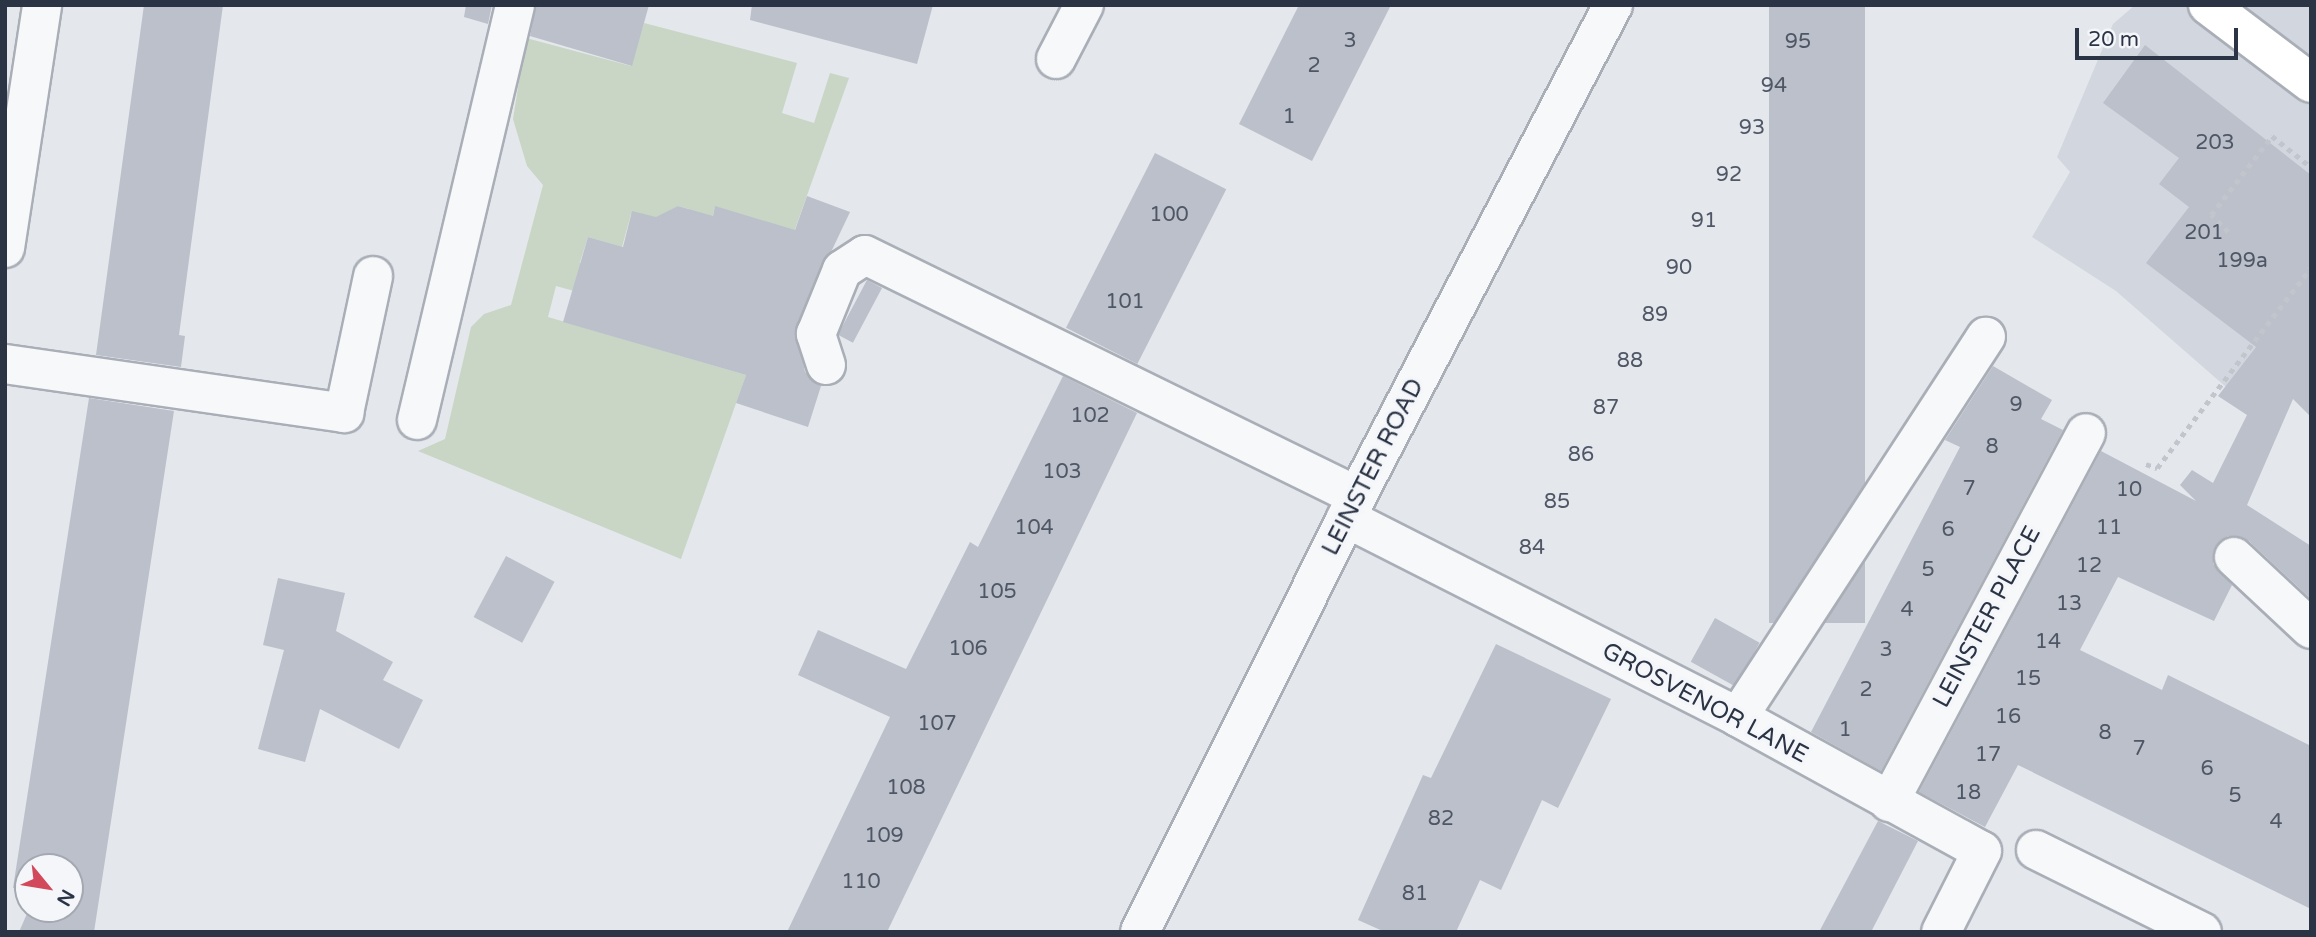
<!DOCTYPE html>
<html>
<head>
<meta charset="utf-8">
<style>
  body { margin:0 }
  #map { position:relative; width:2316px; height:937px; overflow:hidden; background:#e4e7ec; font-family:"Varela Round",sans-serif }
  div>[style] { position:absolute }
  [style*='--x'] { left:calc(var(--x)*1px); top:calc(var(--y)*1px); width:calc(var(--w)*1px); rotate:calc(var(--a)*1deg) }
  .built>* { inset:0; background:#d2d6de }
  .green>* { inset:0; background:#c9d6c5 }
  .building>* { inset:0; background:#bbc0ca; transform-origin:0 0 }
  .path>* { height:4.5px; margin-top:-2.25px; transform-origin:0; background:repeating-linear-gradient(90deg,#c2c5cb 0 5px,transparent 0 10px) }
  .roads { filter:drop-shadow(2px 0 #a9aeb7) drop-shadow(-2px 0 #a9aeb7) drop-shadow(0 2px #a9aeb7) drop-shadow(0 -2px #a9aeb7) }
  .minor>* { height:38px; margin:-19px; padding:0 19px; transform-origin:19px; border-radius:19px; background:#f7f8fa }
  .major>* { height:38px; margin:-19px; padding:0 19px; transform-origin:19px; border-radius:19px; background:#fff }
  span { translate:-50% -50%; white-space:nowrap; text-align:center; line-height:1.15; -webkit-text-stroke:7px #f4f6f9; paint-order:stroke }
  .number-label { font-size:21px; color:#4f5766 }
  .number-label span { -webkit-text-stroke-width:0 }
  .street-label { font-size:24px; color:#2b3445 }
  .frame { position:absolute; inset:0; border:7px solid #2b3445; pointer-events:none }
  .north { position:absolute; left:14px; top:853px; width:70px; height:70px; box-sizing:border-box; background:#f4f6f9; border:2px solid #a4a8b1; border-radius:50%; rotate:120deg; font-size:19px; font-weight:700; line-height:28px; text-align:center; color:#2b3445 }
  .north::after { content:''; display:block; margin:auto; width:24px; height:32px; background:#d1495b; clip-path:polygon(50% 0,100% 100%,50% 72%,0 100%) }
  .scale { position:absolute; left:2075px; top:28px; width:163px; height:32px; box-sizing:border-box; border:4px solid #2b3445; border-top:0; padding-left:9px; font-size:21px; line-height:24px; white-space:nowrap; color:#2b3445; -webkit-text-stroke:5px #f4f6f9; paint-order:stroke }
</style>
</head>
<body>
<div id="map">
  <div class="built">
    <i style="clip-path:polygon(2135px 5px,2311px 5px,2311px 278px,2226px 387px,2116px 291px,2032px 237px,2070px 172px,2057px 157px,2113px 24px)"></i>
  </div>
  <div class="green">
    <i style="clip-path:polygon(644px 23px,797px 63px,782px 113px,814px 123px,830px 73px,849px 78px,785px 257px,774px 224px,715px 207px,708px 234px,689px 209px,678px 206px,662px 219px,631px 214px,622px 247px,588px 237px,580px 262px,585px 294px,556px 286px,548px 317px,746px 375px,681px 559px,418px 451px,445px 439px,471px 327px,484px 314px,511px 305px,543px 185px,527px 166px,513px 119px,526px 38px,631px 66px)"></i>
  </div>
  <div class="building">
    <i style="clip-path:polygon(144px 5px,223px 5px,179px 335px,185px 336px,181px 367px,96px 355px)"></i>
    <i style="clip-path:polygon(466px 5px,492px 5px,488px 24px,464px 17px)"></i>
    <i style="clip-path:polygon(536px 5px,649px 5px,632px 66px,530px 36px)"></i>
    <i style="clip-path:polygon(752px 5px,933px 5px,917px 64px,750px 20px)"></i>
    <i style="clip-path:polygon(1299px 5px,1391px 5px,1312px 161px,1239px 124px)"></i>
    <i style="left:1769px;top:5px;width:96px;height:618px"></i>
    <i style="clip-path:polygon(2145px 45px,2311px 175px,2311px 417px,2293px 399px,2247px 505px,2311px 546px,2311px 599px,2249px 541px,2228px 536px,2213px 553px,2213px 564px,2232px 585px,2214px 621px,2118px 577px,2080px 650px,2162px 690px,2168px 675px,2311px 746px,2311px 909px,2018px 765px,1985px 827px,1919px 792px,2101px 451px,2196px 501px,2180px 485px,2192px 470px,2213px 483px,2247px 415px,2218px 396px,2256px 347px,2146px 263px,2189px 207px,2159px 184px,2179px 158px,2103px 103px)"></i>
    <i style="left:1155px;top:153px;width:80px;height:196px;rotate:27deg"></i>
    <i style="clip-path:polygon(807px 196px,850px 212px,796px 326px,805px 372px,821px 386px,808px 427px,736px 403px,746px 375px,563px 322px,588px 237px,623px 247px,632px 211px,656px 217px,678px 206px,713px 216px,715px 206px,795px 230px)"></i>
    <i style="left:867px;top:280px;width:17px;height:62px;rotate:28deg"></i>
    <i style="clip-path:polygon(1993px 366px,2052px 400px,2041px 419px,2063px 430px,1881px 771px,1811px 732px,1960px 447px,1945px 440px)"></i>
    <i style="clip-path:polygon(1063px 376px,1137px 413px,887px 932px,787px 932px,890px 717px,798px 675px,818px 630px,906px 669px,970px 542px,978px 547px)"></i>
    <i style="clip-path:polygon(89px 398px,174px 411px,94px 932px,19px 932px,29px 909px,70px 909px,70px 867px,28px 867px,28px 891px,13px 888px)"></i>
    <i style="left:506px;top:556px;width:55px;height:69px;rotate:28deg"></i>
    <i style="clip-path:polygon(278px 578px,345px 593px,336px 631px,393px 662px,383px 680px,423px 700px,399px 749px,320px 709px,305px 762px,258px 749px,284px 650px,263px 645px)"></i>
    <i style="left:1715px;top:618px;width:51px;height:50px;rotate:29deg"></i>
    <i style="clip-path:polygon(1496px 644px,1611px 699px,1558px 808px,1542px 800px,1501px 890px,1480px 880px,1456px 932px,1385px 932px,1358px 920px,1423px 775px,1431px 778px)"></i>
    <i style="clip-path:polygon(1878px 821px,1918px 841px,1871px 932px,1819px 932px)"></i>
  </div>
  <div class="path">
    <i style="--x:2228;--y:232;--w:24;--a:-135"></i>
    <i style="--x:2211;--y:215;--w:100;--a:-52.3"></i>
    <i style="--x:2272;--y:136;--w:50;--a:38.5"></i>
    <i style="--x:2146;--y:464;--w:12;--a:20"></i>
    <i style="--x:2157;--y:468;--w:253;--a:-52.5"></i>
  </div>
  <div class="roads">
    <div class="minor">
      <i style="--x:1056;--y:59;--w:61;--a:-62.6"></i>
      <i style="--x:5;--y:248;--w:246;--a:-81.3"></i>
      <i style="--x:5;--y:364;--w:343;--a:8.2"></i>
      <i style="--x:344;--y:413;--w:140;--a:-78"></i>
      <i style="--x:826;--y:365;--w:33;--a:-108"></i>
      <i style="--x:816;--y:334;--w:69;--a:-67.9"></i>
      <i style="--x:842;--y:270;--w:27;--a:-33"></i>
      <i style="--x:865;--y:255;--w:548;--a:26.1"></i>
      <i style="--x:417;--y:420;--w:426;--a:-76.7"></i>
      <i style="--x:1346;--y:518;--w:440;--a:26.9"></i>
      <i style="--x:1738;--y:717;--w:278;--a:28.8"></i>
      <i style="--x:1982;--y:851;--w:91;--a:116.8"></i>
      <i style="--x:2234;--y:557;--w:105;--a:43.1"></i>
      <i style="--x:1738;--y:717;--w:454;--a:-56.9"></i>
      <i style="--x:1889;--y:802;--w:418;--a:-61.9"></i>
      <i style="--x:2036;--y:850;--w:185;--a:26.3"></i>
      <i style="--x:1140;--y:932;--w:487;--a:-63.5"></i>
      <i style="--x:1357;--y:496;--w:554;--a:-62.46"></i>
    </div>
    <div class="major">
      <i style="--x:2208;--y:5;--w:129;--a:37.1"></i>
    </div>
  </div>
  <div class="number-label">
    <span style="left:1350px;top:41px">3</span>
    <span style="left:1798px;top:42px">95</span>
    <span style="left:1314px;top:66px">2</span>
    <span style="left:1774px;top:86px">94</span>
    <span style="left:1289px;top:117px">1</span>
    <span style="left:1752px;top:128px">93</span>
    <span style="left:2215px;top:143px">203</span>
    <span style="left:1729px;top:175px">92</span>
    <span style="left:1169px;top:215px">100</span>
    <span style="left:1704px;top:221px">91</span>
    <span style="left:2204px;top:233px">201</span>
    <span style="left:2242px;top:261px">199a</span>
    <span style="left:1679px;top:268px">90</span>
    <span style="left:1125px;top:302px">101</span>
    <span style="left:1655px;top:315px">89</span>
    <span style="left:1630px;top:361px">88</span>
    <span style="left:2016px;top:405px">9</span>
    <span style="left:1606px;top:408px">87</span>
    <span style="left:1090px;top:416px">102</span>
    <span style="left:1992px;top:447px">8</span>
    <span style="left:1581px;top:455px">86</span>
    <span style="left:1062px;top:472px">103</span>
    <span style="left:1969px;top:489px">7</span>
    <span style="left:2129px;top:490px">10</span>
    <span style="left:1557px;top:502px">85</span>
    <span style="left:1034px;top:528px">104</span>
    <span style="left:2109px;top:528px">11</span>
    <span style="left:1948px;top:530px">6</span>
    <span style="left:1532px;top:548px">84</span>
    <span style="left:2089px;top:566px">12</span>
    <span style="left:1928px;top:570px">5</span>
    <span style="left:997px;top:592px">105</span>
    <span style="left:2069px;top:604px">13</span>
    <span style="left:1907px;top:610px">4</span>
    <span style="left:2048px;top:642px">14</span>
    <span style="left:968px;top:649px">106</span>
    <span style="left:1886px;top:650px">3</span>
    <span style="left:2028px;top:679px">15</span>
    <span style="left:1866px;top:690px">2</span>
    <span style="left:2008px;top:717px">16</span>
    <span style="left:937px;top:724px">107</span>
    <span style="left:1845px;top:730px">1</span>
    <span style="left:2105px;top:733px">8</span>
    <span style="left:2139px;top:749px">7</span>
    <span style="left:1988px;top:755px">17</span>
    <span style="left:2207px;top:769px">6</span>
    <span style="left:906px;top:788px">108</span>
    <span style="left:1968px;top:793px">18</span>
    <span style="left:2235px;top:796px">5</span>
    <span style="left:1441px;top:819px">82</span>
    <span style="left:2276px;top:822px">4</span>
    <span style="left:884px;top:836px">109</span>
    <span style="left:861px;top:882px">110</span>
    <span style="left:1415px;top:894px">81</span>
  </div>
  <div class="street-label">
    <span style="left:1373px;top:467px;rotate:-63deg">LEINSTER ROAD</span>
    <span style="left:1987px;top:617px;rotate:-62deg">LEINSTER PLACE</span>
    <span style="left:1705px;top:703px;rotate:28deg">GROSVENOR LANE</span>
  </div>
  <div class="frame"></div>
  <div class="north">N</div>
  <div class="scale">20 m</div>
</div>
</body>
</html>
